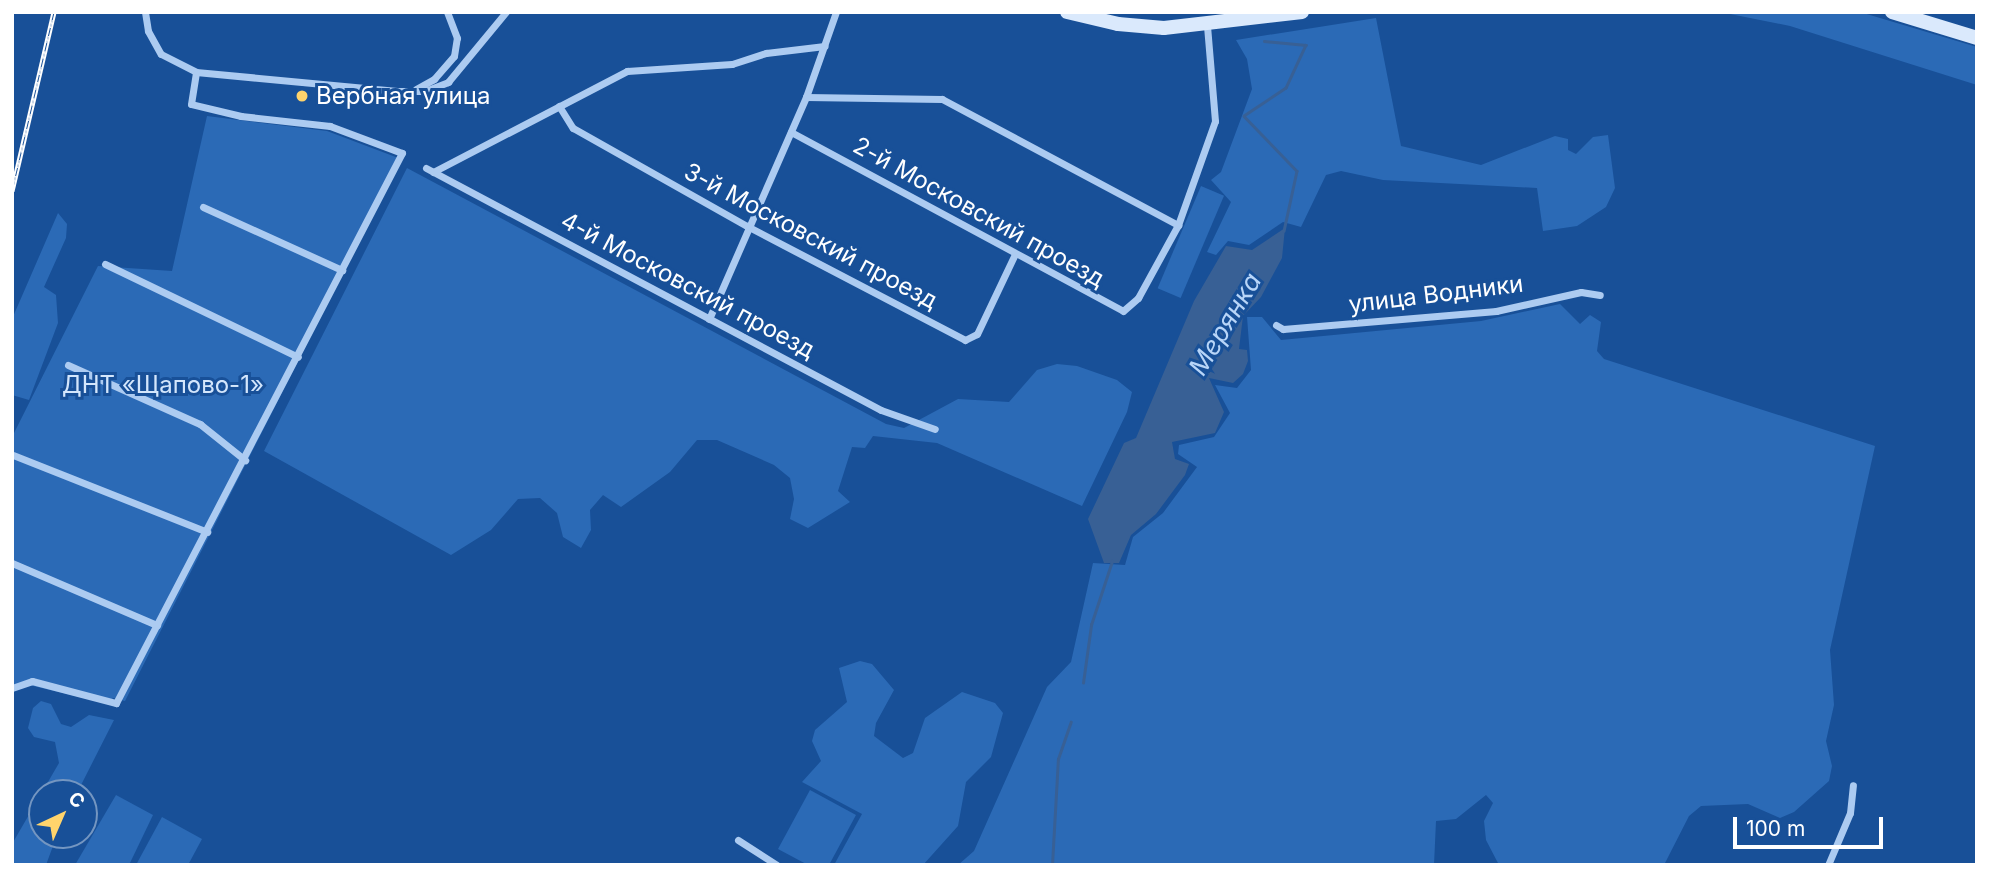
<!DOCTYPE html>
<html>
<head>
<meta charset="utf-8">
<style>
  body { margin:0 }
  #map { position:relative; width:1989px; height:877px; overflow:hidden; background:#185098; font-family:Inter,sans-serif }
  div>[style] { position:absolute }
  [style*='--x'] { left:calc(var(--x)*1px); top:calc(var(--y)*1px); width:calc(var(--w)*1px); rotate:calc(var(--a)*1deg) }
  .green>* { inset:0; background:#2b6ab6; transform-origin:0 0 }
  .water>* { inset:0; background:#386095 }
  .stream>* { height:2.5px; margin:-1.25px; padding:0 1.25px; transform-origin:1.25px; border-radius:1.25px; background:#386095 }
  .minor>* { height:7px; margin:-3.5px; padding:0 3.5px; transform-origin:3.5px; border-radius:3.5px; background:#accbf1 }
  .secondary>* { height:14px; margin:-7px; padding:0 7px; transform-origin:7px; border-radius:7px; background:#dae9fc }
  .rail>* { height:5px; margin-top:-2.5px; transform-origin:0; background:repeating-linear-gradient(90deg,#185098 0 8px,#fff 0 16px); box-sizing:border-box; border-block:2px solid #fff }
  .dots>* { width:19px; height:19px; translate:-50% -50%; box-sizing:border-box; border:4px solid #185098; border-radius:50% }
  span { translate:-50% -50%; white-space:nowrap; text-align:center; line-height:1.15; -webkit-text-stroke:6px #185098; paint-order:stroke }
  .poi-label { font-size:24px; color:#fff }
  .left { translate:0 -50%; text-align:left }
  .street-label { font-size:24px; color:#fff }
  .park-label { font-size:24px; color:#d3e6fc }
  .water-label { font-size:26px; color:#b8d5f8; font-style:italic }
  .frame { position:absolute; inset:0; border:14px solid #fff; pointer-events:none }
  .north { position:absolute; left:28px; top:779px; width:70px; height:70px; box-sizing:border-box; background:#185098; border:2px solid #7496c1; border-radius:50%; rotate:44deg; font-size:19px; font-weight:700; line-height:28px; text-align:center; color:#fff }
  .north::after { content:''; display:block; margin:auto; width:24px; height:32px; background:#ffd46c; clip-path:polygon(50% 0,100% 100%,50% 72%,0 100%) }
  .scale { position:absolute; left:1733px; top:817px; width:150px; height:32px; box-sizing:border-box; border:4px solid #fff; border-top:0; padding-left:9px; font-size:21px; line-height:24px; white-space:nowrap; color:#fff; -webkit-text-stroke:5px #185098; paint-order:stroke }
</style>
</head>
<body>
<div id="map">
  <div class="green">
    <i style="clip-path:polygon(1720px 12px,1860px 12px,1977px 47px,1977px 85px,1790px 26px)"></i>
    <i style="clip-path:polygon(1376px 18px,1401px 146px,1481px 165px,1555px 136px,1568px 139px,1568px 150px,1576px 154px,1593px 137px,1608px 135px,1615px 188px,1606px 207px,1577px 226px,1543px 231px,1537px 188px,1383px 180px,1341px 171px,1326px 175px,1301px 227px,1283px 222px,1249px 245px,1228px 241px,1216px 255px,1207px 252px,1231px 202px,1211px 180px,1221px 172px,1252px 89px,1247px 59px,1236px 40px)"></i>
    <i style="clip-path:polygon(207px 116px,327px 131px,401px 159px,125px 701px,113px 698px,109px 704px,29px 685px,12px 691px,12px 437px,98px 266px,172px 271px)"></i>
    <i style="clip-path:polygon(407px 168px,886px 424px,904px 428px,958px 399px,1009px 402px,1037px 370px,1057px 364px,1077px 366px,1117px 380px,1132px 392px,1127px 412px,1082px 506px,937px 443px,873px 436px,865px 448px,852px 447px,838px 491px,850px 502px,808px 528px,790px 519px,794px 499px,790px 478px,774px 465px,717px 440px,697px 440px,670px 472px,621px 507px,603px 495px,590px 510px,591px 530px,581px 548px,563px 537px,557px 513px,540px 498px,518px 499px,491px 530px,451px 555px,264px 451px)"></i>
    <i style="left:1201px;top:186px;width:25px;height:111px;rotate:23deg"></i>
    <i style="clip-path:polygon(58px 213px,67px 224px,66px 238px,44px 287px,56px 295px,58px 323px,29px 400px,12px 395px,12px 319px)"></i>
    <i style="clip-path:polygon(1560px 304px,1580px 324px,1590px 315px,1601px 322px,1597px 351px,1604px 359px,1875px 446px,1830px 650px,1834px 705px,1826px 741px,1832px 766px,1829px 781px,1794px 812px,1780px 818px,1748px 804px,1701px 806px,1689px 816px,1664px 865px,1499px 865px,1486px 840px,1484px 821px,1493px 803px,1486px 795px,1456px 819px,1436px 821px,1434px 865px,958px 865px,974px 851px,1047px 687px,1071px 662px,1093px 563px,1125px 565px,1133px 537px,1163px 513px,1197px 467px,1178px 454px,1179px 445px,1214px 437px,1230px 413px,1215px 385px,1237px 388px,1251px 370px,1247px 317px,1262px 317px,1281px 340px,1481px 321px)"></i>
    <i style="clip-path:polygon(860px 661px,872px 664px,894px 690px,876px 723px,874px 736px,903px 758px,913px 753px,925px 718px,962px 692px,995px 703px,1003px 713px,991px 757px,966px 782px,958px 826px,923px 865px,834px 865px,862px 814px,802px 782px,821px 761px,812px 741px,815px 730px,847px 702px,839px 668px)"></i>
    <i style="clip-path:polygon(41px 701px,51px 704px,61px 724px,71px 727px,89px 715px,114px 720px,77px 793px,42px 793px,42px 835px,57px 835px,46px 865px,12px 865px,12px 844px,59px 763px,55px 742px,34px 737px,28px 728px,33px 708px)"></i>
    <i style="clip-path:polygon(810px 790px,856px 815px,829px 865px,808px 865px,778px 849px)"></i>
    <i style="clip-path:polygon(116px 795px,153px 815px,129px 865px,75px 865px)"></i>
    <i style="clip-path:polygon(162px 817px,202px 839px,188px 865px,136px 865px)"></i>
  </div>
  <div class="water">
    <i style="clip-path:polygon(1285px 228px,1282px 258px,1261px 297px,1243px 316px,1239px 349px,1247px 350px,1248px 361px,1243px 374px,1233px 383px,1209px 378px,1224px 412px,1215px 433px,1172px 442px,1175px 459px,1189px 464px,1185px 475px,1156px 514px,1131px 535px,1119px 563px,1104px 563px,1088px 519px,1124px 443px,1136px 438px,1194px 301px,1226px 246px,1252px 250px)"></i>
  </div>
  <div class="stream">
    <i style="--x:1264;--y:41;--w:42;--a:5.4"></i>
    <i style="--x:1306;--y:45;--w:47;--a:114.9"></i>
    <i style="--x:1286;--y:88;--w:50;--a:146.3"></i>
    <i style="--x:1244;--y:116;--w:76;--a:46.1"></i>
    <i style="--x:1297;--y:171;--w:61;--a:102.2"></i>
    <i style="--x:1083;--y:683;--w:59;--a:-82.1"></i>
    <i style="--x:1091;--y:625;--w:67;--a:-71.8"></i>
    <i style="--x:1052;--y:865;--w:106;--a:-86.8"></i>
    <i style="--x:1058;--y:759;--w:39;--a:-71"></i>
  </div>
  <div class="minor">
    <i style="--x:145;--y:12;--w:19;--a:81"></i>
    <i style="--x:148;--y:31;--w:26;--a:61"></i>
    <i style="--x:161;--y:54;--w:39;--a:27"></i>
    <i style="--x:196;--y:72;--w:202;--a:5.4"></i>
    <i style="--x:397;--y:91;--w:28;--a:0"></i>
    <i style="--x:425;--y:91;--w:25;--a:-21"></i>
    <i style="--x:448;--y:82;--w:91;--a:-50.4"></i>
    <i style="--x:416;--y:89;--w:21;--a:-29"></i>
    <i style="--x:434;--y:79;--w:30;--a:-49"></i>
    <i style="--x:454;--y:56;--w:18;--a:-81"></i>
    <i style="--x:457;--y:38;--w:28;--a:-111"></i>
    <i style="--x:806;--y:97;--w:136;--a:0.8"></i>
    <i style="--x:942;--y:99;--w:268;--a:28.1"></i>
    <i style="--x:559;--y:106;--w:26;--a:58"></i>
    <i style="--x:573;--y:128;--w:200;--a:29.4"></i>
    <i style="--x:747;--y:226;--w:246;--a:27.6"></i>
    <i style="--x:965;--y:340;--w:13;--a:-27"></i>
    <i style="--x:977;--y:334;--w:89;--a:-64.6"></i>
    <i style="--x:791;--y:132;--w:377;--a:28.3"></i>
    <i style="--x:1123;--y:311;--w:20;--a:-41"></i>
    <i style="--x:1138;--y:298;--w:83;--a:-61.3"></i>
    <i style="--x:1178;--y:225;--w:110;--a:-70.4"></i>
    <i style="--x:1215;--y:121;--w:96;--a:-94.8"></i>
    <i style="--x:426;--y:168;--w:515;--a:28.01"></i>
    <i style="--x:881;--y:410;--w:57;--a:19.4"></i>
    <i style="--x:433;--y:172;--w:219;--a:-27.5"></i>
    <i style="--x:627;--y:71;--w:105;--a:-3.8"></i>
    <i style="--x:732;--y:64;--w:36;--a:-18"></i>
    <i style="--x:766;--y:53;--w:59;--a:-6.8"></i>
    <i style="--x:203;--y:207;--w:153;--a:24.4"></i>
    <i style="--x:105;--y:264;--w:214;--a:25.7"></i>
    <i style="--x:709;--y:319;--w:242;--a:-66.4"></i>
    <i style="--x:806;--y:97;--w:90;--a:-70.6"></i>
    <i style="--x:1276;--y:325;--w:8;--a:30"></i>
    <i style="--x:1283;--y:329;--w:214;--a:-4.8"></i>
    <i style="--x:1496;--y:311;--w:87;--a:-12.6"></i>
    <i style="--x:1581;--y:292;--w:19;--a:9"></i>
    <i style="--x:68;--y:365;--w:145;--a:24.1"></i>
    <i style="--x:200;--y:424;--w:58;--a:38.7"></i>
    <i style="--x:13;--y:455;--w:209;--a:21.6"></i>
    <i style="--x:12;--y:563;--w:158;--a:23.2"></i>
    <i style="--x:12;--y:688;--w:21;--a:-19"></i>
    <i style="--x:32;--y:681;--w:87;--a:14.7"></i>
    <i style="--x:116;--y:703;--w:620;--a:-62.53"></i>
    <i style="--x:402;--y:153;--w:77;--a:-159.4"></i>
    <i style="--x:330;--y:126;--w:90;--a:-173.6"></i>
    <i style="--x:241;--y:116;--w:51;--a:-166.5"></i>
    <i style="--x:191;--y:104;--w:32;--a:-81"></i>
    <i style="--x:738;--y:840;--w:46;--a:32.7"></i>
    <i style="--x:1828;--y:865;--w:56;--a:-67.1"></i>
    <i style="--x:1850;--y:813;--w:28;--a:-84"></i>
  </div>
  <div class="secondary">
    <i style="--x:1067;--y:12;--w:52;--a:13.2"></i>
    <i style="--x:1118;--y:24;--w:46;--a:5"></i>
    <i style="--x:1164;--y:28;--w:139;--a:-6.6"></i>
    <i style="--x:1892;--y:12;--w:89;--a:17"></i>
  </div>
  <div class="rail">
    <i style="--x:12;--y:191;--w:184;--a:-76.8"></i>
  </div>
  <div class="dots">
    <i style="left:302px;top:96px;background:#ffd46c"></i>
  </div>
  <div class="poi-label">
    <span class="left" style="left:316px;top:96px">Вербная улица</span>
  </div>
  <div class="street-label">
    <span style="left:979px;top:212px;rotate:29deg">2-й Московский проезд</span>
    <span style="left:811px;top:236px;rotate:28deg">3-й Московский проезд</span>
    <span style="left:688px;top:285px;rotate:28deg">4-й Московский проезд</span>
    <span style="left:1436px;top:294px;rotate:-7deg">улица Водники</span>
  </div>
  <div class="park-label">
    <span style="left:163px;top:385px">ДНТ «Щапово-1»</span>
  </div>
  <div class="water-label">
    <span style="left:1225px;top:324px;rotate:-59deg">Мерянка</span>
  </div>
  <div class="frame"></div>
  <div class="north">С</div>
  <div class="scale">100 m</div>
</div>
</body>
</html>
